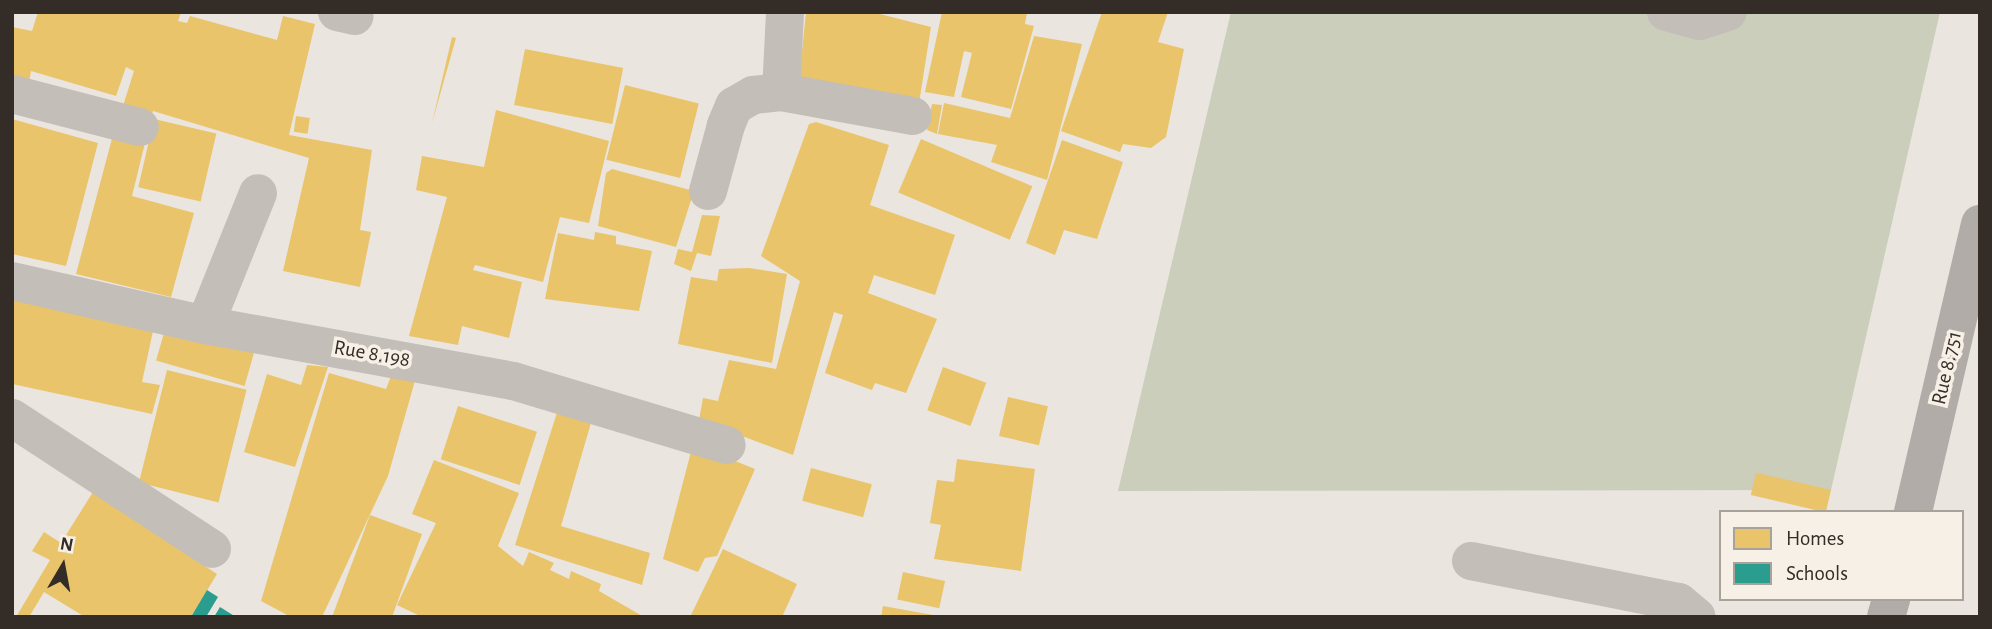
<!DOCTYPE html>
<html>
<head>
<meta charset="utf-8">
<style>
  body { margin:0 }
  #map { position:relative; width:1992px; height:629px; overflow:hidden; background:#eae5df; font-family:"Alegreya Sans",sans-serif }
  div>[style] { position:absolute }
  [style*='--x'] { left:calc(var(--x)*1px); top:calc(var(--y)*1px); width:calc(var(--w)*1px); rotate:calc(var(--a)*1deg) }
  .green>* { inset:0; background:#caceba }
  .homes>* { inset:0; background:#e9c46a; transform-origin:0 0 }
  .schools>* { inset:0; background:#2a9d8f }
  .minor>* { height:38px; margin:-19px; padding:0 19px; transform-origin:19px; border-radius:19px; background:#c3beb8 }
  .major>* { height:38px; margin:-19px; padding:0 19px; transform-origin:19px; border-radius:19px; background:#b1aca8 }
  span { translate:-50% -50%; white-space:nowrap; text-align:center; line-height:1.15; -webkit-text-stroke:7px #f7f0e6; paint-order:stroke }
  .street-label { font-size:21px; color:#332c27 }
  .frame { position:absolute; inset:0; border:14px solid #332c27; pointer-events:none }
  .legend { position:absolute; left:1719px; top:510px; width:245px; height:91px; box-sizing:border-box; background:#f7f0e6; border:2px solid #a9a29a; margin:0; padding:9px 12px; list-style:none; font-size:21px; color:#332c27 }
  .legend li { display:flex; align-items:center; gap:14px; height:35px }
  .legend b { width:35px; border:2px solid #a9a29a }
  .north { position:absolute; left:28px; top:531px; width:70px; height:70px; -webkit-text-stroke:5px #f7f0e6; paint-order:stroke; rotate:10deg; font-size:19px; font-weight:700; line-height:28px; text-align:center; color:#332c27 }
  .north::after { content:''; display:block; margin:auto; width:24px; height:32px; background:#332c27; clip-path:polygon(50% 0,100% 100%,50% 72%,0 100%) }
</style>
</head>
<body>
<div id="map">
  <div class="green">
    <i style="clip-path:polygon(1231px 12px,1940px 12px,1831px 490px,1118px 491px)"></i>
  </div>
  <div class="homes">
    <i style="clip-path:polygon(38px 12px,181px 12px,178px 21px,187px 23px,190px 16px,277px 40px,283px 16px,315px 24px,289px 135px,372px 150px,360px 230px,371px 232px,360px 287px,283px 271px,309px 158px,153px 111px,151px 117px,122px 109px,134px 71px,126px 67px,116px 96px,31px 71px,29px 83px,12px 79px,12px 27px,32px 31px)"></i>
    <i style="clip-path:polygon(806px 12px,872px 12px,931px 27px,919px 103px,799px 82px)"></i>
    <i style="clip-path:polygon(942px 12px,1027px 12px,1025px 24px,1034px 26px,1011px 109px,961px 97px,972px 53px,964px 51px,954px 97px,925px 92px)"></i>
    <i style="clip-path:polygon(1102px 12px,1168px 12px,1158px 42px,1184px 49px,1166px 137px,1151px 148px,1123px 144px,1120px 152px,1061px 131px)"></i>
    <i style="clip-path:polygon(1034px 36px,1082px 44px,1047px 180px,991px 162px,997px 145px,938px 134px,944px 103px,1010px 118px)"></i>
    <i style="clip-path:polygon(452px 37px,456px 38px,432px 123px)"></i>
    <i style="left:525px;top:49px;width:100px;height:57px;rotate:11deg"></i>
    <i style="left:625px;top:85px;width:76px;height:77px;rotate:14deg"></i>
    <i style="clip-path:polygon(932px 104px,942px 105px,937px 134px,927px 130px)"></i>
    <i style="clip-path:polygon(496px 110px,609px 141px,589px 223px,560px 217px,543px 282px,475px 265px,473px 270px,522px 282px,509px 338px,462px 326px,458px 345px,409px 336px,447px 197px,416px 190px,422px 156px,484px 167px)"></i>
    <i style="left:296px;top:116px;width:14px;height:16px;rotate:8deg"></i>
    <i style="clip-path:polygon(12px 119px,98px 143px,66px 266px,12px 254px)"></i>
    <i style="left:154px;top:119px;width:64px;height:70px;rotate:13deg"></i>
    <i style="clip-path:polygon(816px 122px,889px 145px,870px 205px,955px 235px,935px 295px,874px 275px,868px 293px,937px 319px,906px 393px,875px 383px,872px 390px,825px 373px,843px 315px,834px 312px,793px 455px,699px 420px,703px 398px,718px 401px,729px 360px,776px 369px,800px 281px,761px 256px,809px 124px)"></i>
    <i style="clip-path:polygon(114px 131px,146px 139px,132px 196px,194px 213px,171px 297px,76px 274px)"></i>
    <i style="left:921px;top:139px;width:121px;height:58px;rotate:23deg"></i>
    <i style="clip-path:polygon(1062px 140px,1123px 162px,1097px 239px,1064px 230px,1055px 255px,1026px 243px)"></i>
    <i style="clip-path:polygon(612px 169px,694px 191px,676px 247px,598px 226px,606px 173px)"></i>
    <i style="clip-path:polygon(702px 215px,720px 216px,711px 256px,697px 253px,691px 271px,674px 264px,678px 249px,692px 252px)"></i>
    <i style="clip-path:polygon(595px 232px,616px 236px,616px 244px,652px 251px,639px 311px,545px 299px,558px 233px,594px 240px)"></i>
    <i style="clip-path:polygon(749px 268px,787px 274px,772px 363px,678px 344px,691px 277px,717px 281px,719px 269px)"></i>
    <i style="clip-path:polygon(12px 299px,153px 331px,142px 382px,160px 385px,152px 414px,12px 384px)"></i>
    <i style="left:166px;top:326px;width:92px;height:36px;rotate:16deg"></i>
    <i style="clip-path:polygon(307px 365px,328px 367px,295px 467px,244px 452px,267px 374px,301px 385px)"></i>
    <i style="left:943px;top:367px;width:46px;height:46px;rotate:20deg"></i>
    <i style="clip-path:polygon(394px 368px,418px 370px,388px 476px,322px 617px,291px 617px,261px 601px,329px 373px,386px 389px)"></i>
    <i style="left:167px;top:370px;width:82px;height:116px;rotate:14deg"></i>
    <i style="left:1008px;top:397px;width:41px;height:40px;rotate:13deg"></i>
    <i style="clip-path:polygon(561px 400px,595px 409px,561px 526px,650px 553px,642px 585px,515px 545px)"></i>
    <i style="left:458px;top:406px;width:83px;height:56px;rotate:18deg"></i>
    <i style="clip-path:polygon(693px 444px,755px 469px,717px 556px,705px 558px,698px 572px,663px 559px)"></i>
    <i style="clip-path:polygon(957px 459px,1035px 469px,1021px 571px,934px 559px,941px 525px,930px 523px,937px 480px,954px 482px)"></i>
    <i style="clip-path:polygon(434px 460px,519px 493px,498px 546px,523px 566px,529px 552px,554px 563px,550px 570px,569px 579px,571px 571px,601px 584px,599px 591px,644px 617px,422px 617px,397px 605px,436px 523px,412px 514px)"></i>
    <i style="left:811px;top:468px;width:63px;height:34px;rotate:15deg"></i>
    <i style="left:1831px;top:490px;width:23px;height:77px;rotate:103deg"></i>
    <i style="clip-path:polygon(93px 492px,217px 574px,191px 617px,85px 617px,44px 592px,29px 617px,16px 617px,50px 560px,32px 551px,44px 532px,61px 543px)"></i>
    <i style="clip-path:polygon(370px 515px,422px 534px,392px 617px,332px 617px)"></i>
    <i style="clip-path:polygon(723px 549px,797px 584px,782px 617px,691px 615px)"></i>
    <i style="left:903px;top:572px;width:43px;height:28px;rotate:12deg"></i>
    <i style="clip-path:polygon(883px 606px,933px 615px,933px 617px,881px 617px)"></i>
  </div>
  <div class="schools">
    <i style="clip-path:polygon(207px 590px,218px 597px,206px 617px,191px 617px)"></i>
    <i style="clip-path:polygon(220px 607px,236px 617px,214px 617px)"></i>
  </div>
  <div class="minor">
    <i style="--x:337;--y:12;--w:18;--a:13"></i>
    <i style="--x:1666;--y:12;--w:35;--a:15"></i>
    <i style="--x:1700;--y:21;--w:29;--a:-18"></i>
    <i style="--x:781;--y:92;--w:80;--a:-87.1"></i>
    <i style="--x:12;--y:94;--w:132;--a:14.5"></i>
    <i style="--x:708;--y:191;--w:68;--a:-74.7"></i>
    <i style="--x:726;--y:125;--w:21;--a:-67"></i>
    <i style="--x:734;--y:106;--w:22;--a:-30"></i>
    <i style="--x:753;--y:95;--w:28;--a:-6"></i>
    <i style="--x:781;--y:92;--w:134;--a:10.3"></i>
    <i style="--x:12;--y:281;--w:198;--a:12.8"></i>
    <i style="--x:205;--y:325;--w:313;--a:10.3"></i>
    <i style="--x:513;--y:381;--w:223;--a:16.7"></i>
    <i style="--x:205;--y:325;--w:142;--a:-68.1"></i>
    <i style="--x:12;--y:418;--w:239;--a:33.2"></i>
    <i style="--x:1471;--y:561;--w:212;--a:11.2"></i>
    <i style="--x:1679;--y:602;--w:23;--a:40"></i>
  </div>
  <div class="major">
    <i style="--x:1913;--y:512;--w:296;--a:-76.9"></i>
    <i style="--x:1886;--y:617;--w:19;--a:-74"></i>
  </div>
  <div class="street-label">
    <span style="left:372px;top:354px;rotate:10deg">Rue 8.198</span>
    <span style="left:1947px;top:368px;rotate:-77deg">Rue 8.751</span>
  </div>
  <div class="frame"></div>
  <ul class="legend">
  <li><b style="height:19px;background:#e9c46a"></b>Homes</li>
  <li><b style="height:19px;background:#2a9d8f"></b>Schools</li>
  </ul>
  <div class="north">N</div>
</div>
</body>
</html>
